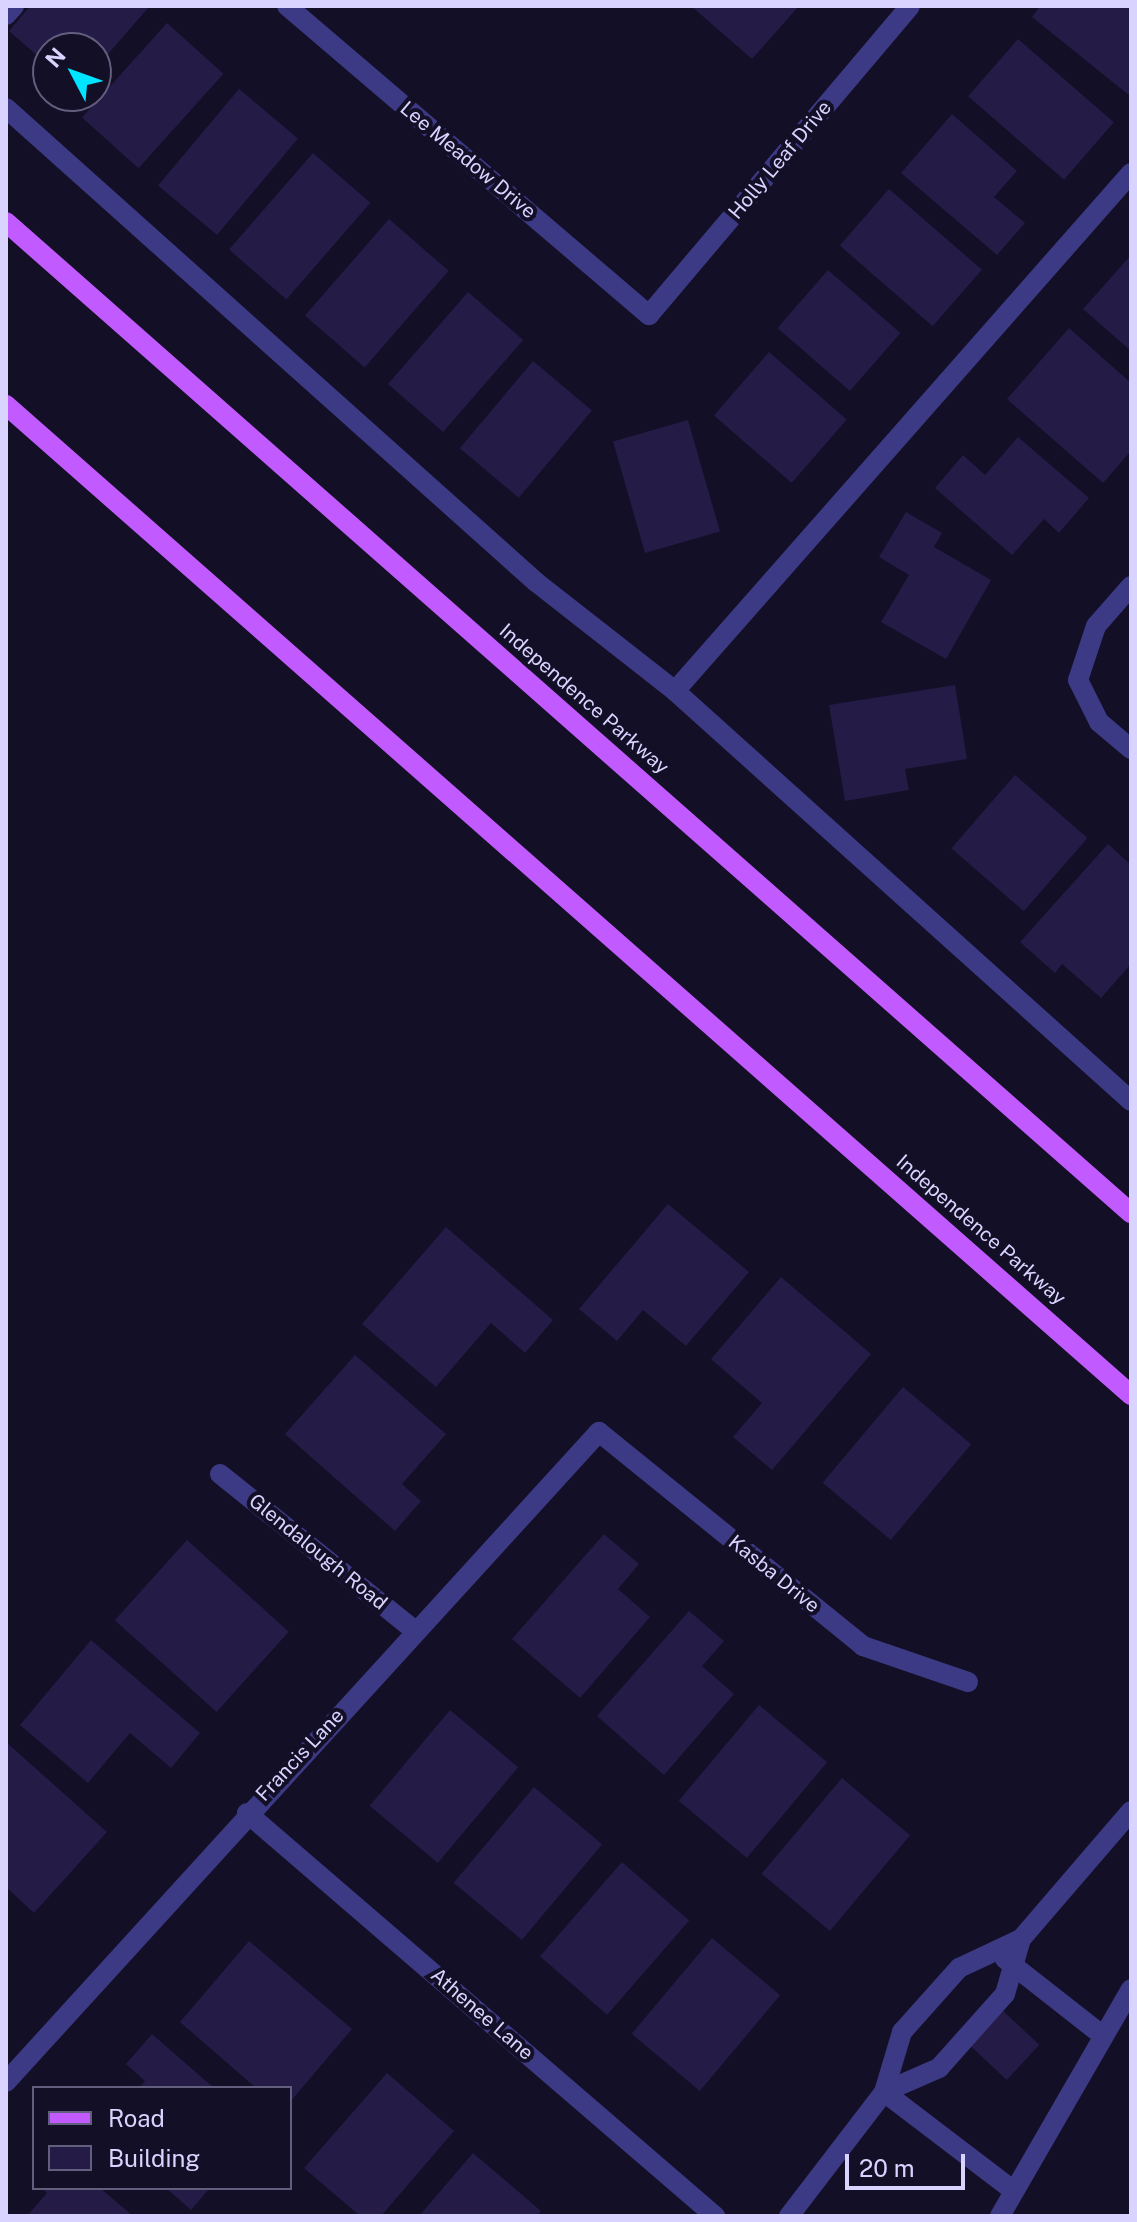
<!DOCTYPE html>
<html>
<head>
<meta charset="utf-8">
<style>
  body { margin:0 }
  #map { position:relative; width:1137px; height:2222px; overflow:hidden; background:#130f26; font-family:"Public Sans",sans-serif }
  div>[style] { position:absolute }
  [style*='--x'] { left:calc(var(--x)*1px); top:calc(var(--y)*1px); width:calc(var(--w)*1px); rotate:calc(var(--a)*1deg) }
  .building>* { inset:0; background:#241b47; transform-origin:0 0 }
  .minor>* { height:20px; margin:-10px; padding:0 10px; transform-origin:10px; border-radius:10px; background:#3d3a85 }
  .major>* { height:20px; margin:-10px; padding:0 10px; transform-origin:10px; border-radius:10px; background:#c25bff }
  span { translate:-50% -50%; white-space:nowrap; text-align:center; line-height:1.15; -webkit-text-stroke:8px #130f26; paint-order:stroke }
  .street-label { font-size:20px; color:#d9d4ff }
  .frame { position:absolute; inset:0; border:8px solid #d9d4ff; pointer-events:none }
  .legend { position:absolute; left:32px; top:2086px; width:260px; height:104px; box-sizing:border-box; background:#130f26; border:2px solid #625e7d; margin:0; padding:10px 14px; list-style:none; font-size:24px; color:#d9d4ff }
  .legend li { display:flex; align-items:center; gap:16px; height:40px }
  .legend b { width:40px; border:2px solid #625e7d }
  .north { position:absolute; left:32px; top:32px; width:80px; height:80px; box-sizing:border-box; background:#130f26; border:2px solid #625e7d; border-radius:50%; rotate:311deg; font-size:22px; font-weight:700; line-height:32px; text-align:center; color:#d9d4ff }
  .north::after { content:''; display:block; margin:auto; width:28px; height:36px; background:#00e5ff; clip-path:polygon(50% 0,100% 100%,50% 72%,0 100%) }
  .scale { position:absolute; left:845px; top:2154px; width:120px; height:36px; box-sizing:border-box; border:4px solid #d9d4ff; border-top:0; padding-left:10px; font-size:24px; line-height:28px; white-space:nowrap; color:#d9d4ff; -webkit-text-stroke:6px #130f26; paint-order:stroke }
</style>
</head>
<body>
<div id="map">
  <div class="building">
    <i style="clip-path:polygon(30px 6px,146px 6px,148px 8px,96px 68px,96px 48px,48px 48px,48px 65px,9px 31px)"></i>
    <i style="clip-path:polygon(691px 6px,799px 6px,752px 59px)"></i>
    <i style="clip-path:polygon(1040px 6px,1131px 6px,1130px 96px,1032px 17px)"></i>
    <i style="left:167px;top:23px;width:76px;height:127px;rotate:42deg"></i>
    <i style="left:1018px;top:39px;width:127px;height:76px;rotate:41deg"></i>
    <i style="left:239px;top:89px;width:77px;height:126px;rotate:40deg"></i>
    <i style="clip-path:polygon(952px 114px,1017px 171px,994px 197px,1025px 223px,997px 255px,901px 173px)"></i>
    <i style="left:313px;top:153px;width:76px;height:128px;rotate:41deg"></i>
    <i style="left:889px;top:189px;width:123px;height:75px;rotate:41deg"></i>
    <i style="left:389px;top:219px;width:79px;height:128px;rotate:41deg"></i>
    <i style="clip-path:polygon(1131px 255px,1131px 351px,1083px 309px)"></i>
    <i style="left:828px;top:270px;width:96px;height:77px;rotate:41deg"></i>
    <i style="left:468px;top:292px;width:73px;height:122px;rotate:41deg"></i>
    <i style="clip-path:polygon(1069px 328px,1131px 383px,1131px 451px,1103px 483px,1007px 399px)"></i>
    <i style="left:769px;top:352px;width:103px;height:84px;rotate:41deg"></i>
    <i style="left:533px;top:361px;width:77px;height:114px;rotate:40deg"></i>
    <i style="left:688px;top:420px;width:116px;height:78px;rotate:74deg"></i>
    <i style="clip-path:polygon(1018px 437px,1089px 498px,1059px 533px,1044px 519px,1012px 555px,935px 488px,963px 455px,985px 475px)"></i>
    <i style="clip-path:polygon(906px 512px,942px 533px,934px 547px,991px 580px,946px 659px,881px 622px,909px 575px,879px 557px)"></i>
    <i style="clip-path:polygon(955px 685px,967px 759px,905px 769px,909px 790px,845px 801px,829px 705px)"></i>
    <i style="left:1015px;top:775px;width:96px;height:97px;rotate:41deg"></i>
    <i style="clip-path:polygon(1108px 844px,1131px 865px,1131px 964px,1101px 998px,1062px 964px,1055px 973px,1020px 942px)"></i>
    <i style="clip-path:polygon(668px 1204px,749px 1272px,686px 1346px,643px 1310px,617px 1341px,579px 1309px)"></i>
    <i style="clip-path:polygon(446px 1227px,553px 1320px,525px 1353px,491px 1323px,436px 1387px,362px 1324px)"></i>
    <i style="clip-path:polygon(781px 1277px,871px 1354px,772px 1470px,733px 1437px,762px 1403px,711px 1359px)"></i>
    <i style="clip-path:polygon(355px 1355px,446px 1434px,402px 1484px,421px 1501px,395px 1531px,285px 1434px)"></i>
    <i style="left:903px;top:1387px;width:89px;height:125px;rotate:40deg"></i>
    <i style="clip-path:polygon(604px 1534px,639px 1564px,618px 1589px,650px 1617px,580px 1698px,512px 1639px)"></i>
    <i style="left:187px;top:1540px;width:137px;height:108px;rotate:42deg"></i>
    <i style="clip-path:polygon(689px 1611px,724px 1641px,702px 1666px,734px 1694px,664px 1775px,597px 1716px)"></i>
    <i style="clip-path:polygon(91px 1640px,200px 1733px,171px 1768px,130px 1733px,88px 1783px,20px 1725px)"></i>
    <i style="left:759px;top:1705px;width:89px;height:125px;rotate:40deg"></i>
    <i style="left:450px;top:1710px;width:89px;height:125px;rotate:40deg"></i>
    <i style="clip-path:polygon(6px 1742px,107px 1832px,34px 1913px,6px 1887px)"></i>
    <i style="left:842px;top:1778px;width:89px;height:125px;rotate:40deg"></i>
    <i style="left:534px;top:1787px;width:89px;height:125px;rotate:40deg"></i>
    <i style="left:622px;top:1862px;width:89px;height:125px;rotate:41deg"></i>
    <i style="left:712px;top:1938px;width:89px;height:125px;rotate:40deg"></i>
    <i style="clip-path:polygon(249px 1941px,352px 2029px,290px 2102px,290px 2088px,256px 2088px,180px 2022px)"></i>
    <i style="left:1000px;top:2008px;width:54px;height:48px;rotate:43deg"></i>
    <i style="clip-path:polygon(152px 2034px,214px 2088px,139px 2088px,145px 2081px,126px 2064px)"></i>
    <i style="clip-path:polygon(387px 2073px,454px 2131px,381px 2216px,360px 2216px,304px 2168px)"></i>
    <i style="clip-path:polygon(473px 2153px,541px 2211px,536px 2216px,419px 2216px)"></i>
    <i style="clip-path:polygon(41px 2188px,100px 2188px,133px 2216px,27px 2216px,47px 2193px)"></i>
    <i style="clip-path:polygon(166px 2188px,210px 2188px,191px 2210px)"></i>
  </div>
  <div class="minor">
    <i style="--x:287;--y:6;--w:476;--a:40.5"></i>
    <i style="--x:649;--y:315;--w:404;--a:-49.8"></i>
    <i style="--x:6;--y:15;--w:12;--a:-48"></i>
    <i style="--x:6;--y:108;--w:711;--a:41.81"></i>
    <i style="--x:536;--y:582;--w:177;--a:38.1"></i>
    <i style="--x:1131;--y:173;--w:690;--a:131.36"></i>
    <i style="--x:675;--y:691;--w:613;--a:41.96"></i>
    <i style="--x:1131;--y:586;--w:53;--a:131.2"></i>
    <i style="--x:1096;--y:626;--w:57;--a:108.4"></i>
    <i style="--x:1078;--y:680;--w:47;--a:63.4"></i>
    <i style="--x:1099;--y:722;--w:42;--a:40.2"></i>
    <i style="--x:220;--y:1474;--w:250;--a:38.8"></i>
    <i style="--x:247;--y:1813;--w:618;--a:40.73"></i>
    <i style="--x:1005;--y:1959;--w:123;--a:38.1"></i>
    <i style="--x:6;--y:2082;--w:880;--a:-47.63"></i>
    <i style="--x:599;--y:1432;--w:340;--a:39"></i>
    <i style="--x:863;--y:1646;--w:111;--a:18.9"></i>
    <i style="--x:884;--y:2092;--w:60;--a:-23.6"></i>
    <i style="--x:939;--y:2068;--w:99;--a:-48.3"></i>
    <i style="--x:1005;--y:1994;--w:57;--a:-73.8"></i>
    <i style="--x:884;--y:2092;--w:163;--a:37.3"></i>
    <i style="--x:789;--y:2216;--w:156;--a:-52.5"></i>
    <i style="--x:884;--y:2092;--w:63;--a:-73.3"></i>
    <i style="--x:902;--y:2032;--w:86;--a:-48.3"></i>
    <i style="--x:959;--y:1968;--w:68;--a:-25.1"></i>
    <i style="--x:1021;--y:1939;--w:169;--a:-49.3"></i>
    <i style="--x:1000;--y:2216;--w:262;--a:-60"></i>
  </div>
  <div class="major">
    <i style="--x:6;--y:222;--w:1499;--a:41.38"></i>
    <i style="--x:6;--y:405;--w:1499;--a:41.35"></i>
  </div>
  <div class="street-label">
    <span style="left:468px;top:160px;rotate:40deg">Lee Meadow Drive</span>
    <span style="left:780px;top:160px;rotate:-50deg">Holly Leaf Drive</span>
    <span style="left:584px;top:699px;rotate:41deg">Independence Parkway</span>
    <span style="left:981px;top:1230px;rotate:41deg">Independence Parkway</span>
    <span style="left:318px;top:1552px;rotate:39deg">Glendalough Road</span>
    <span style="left:774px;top:1574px;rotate:39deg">Kasba Drive</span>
    <span style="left:300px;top:1755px;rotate:-47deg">Francis Lane</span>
    <span style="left:482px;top:2014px;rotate:41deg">Athenee Lane</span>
  </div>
  <div class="frame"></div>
  <ul class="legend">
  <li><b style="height:10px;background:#c25bff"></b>Road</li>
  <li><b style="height:22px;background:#241b47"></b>Building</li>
  </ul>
  <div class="north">N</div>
  <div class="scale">20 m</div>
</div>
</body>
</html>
